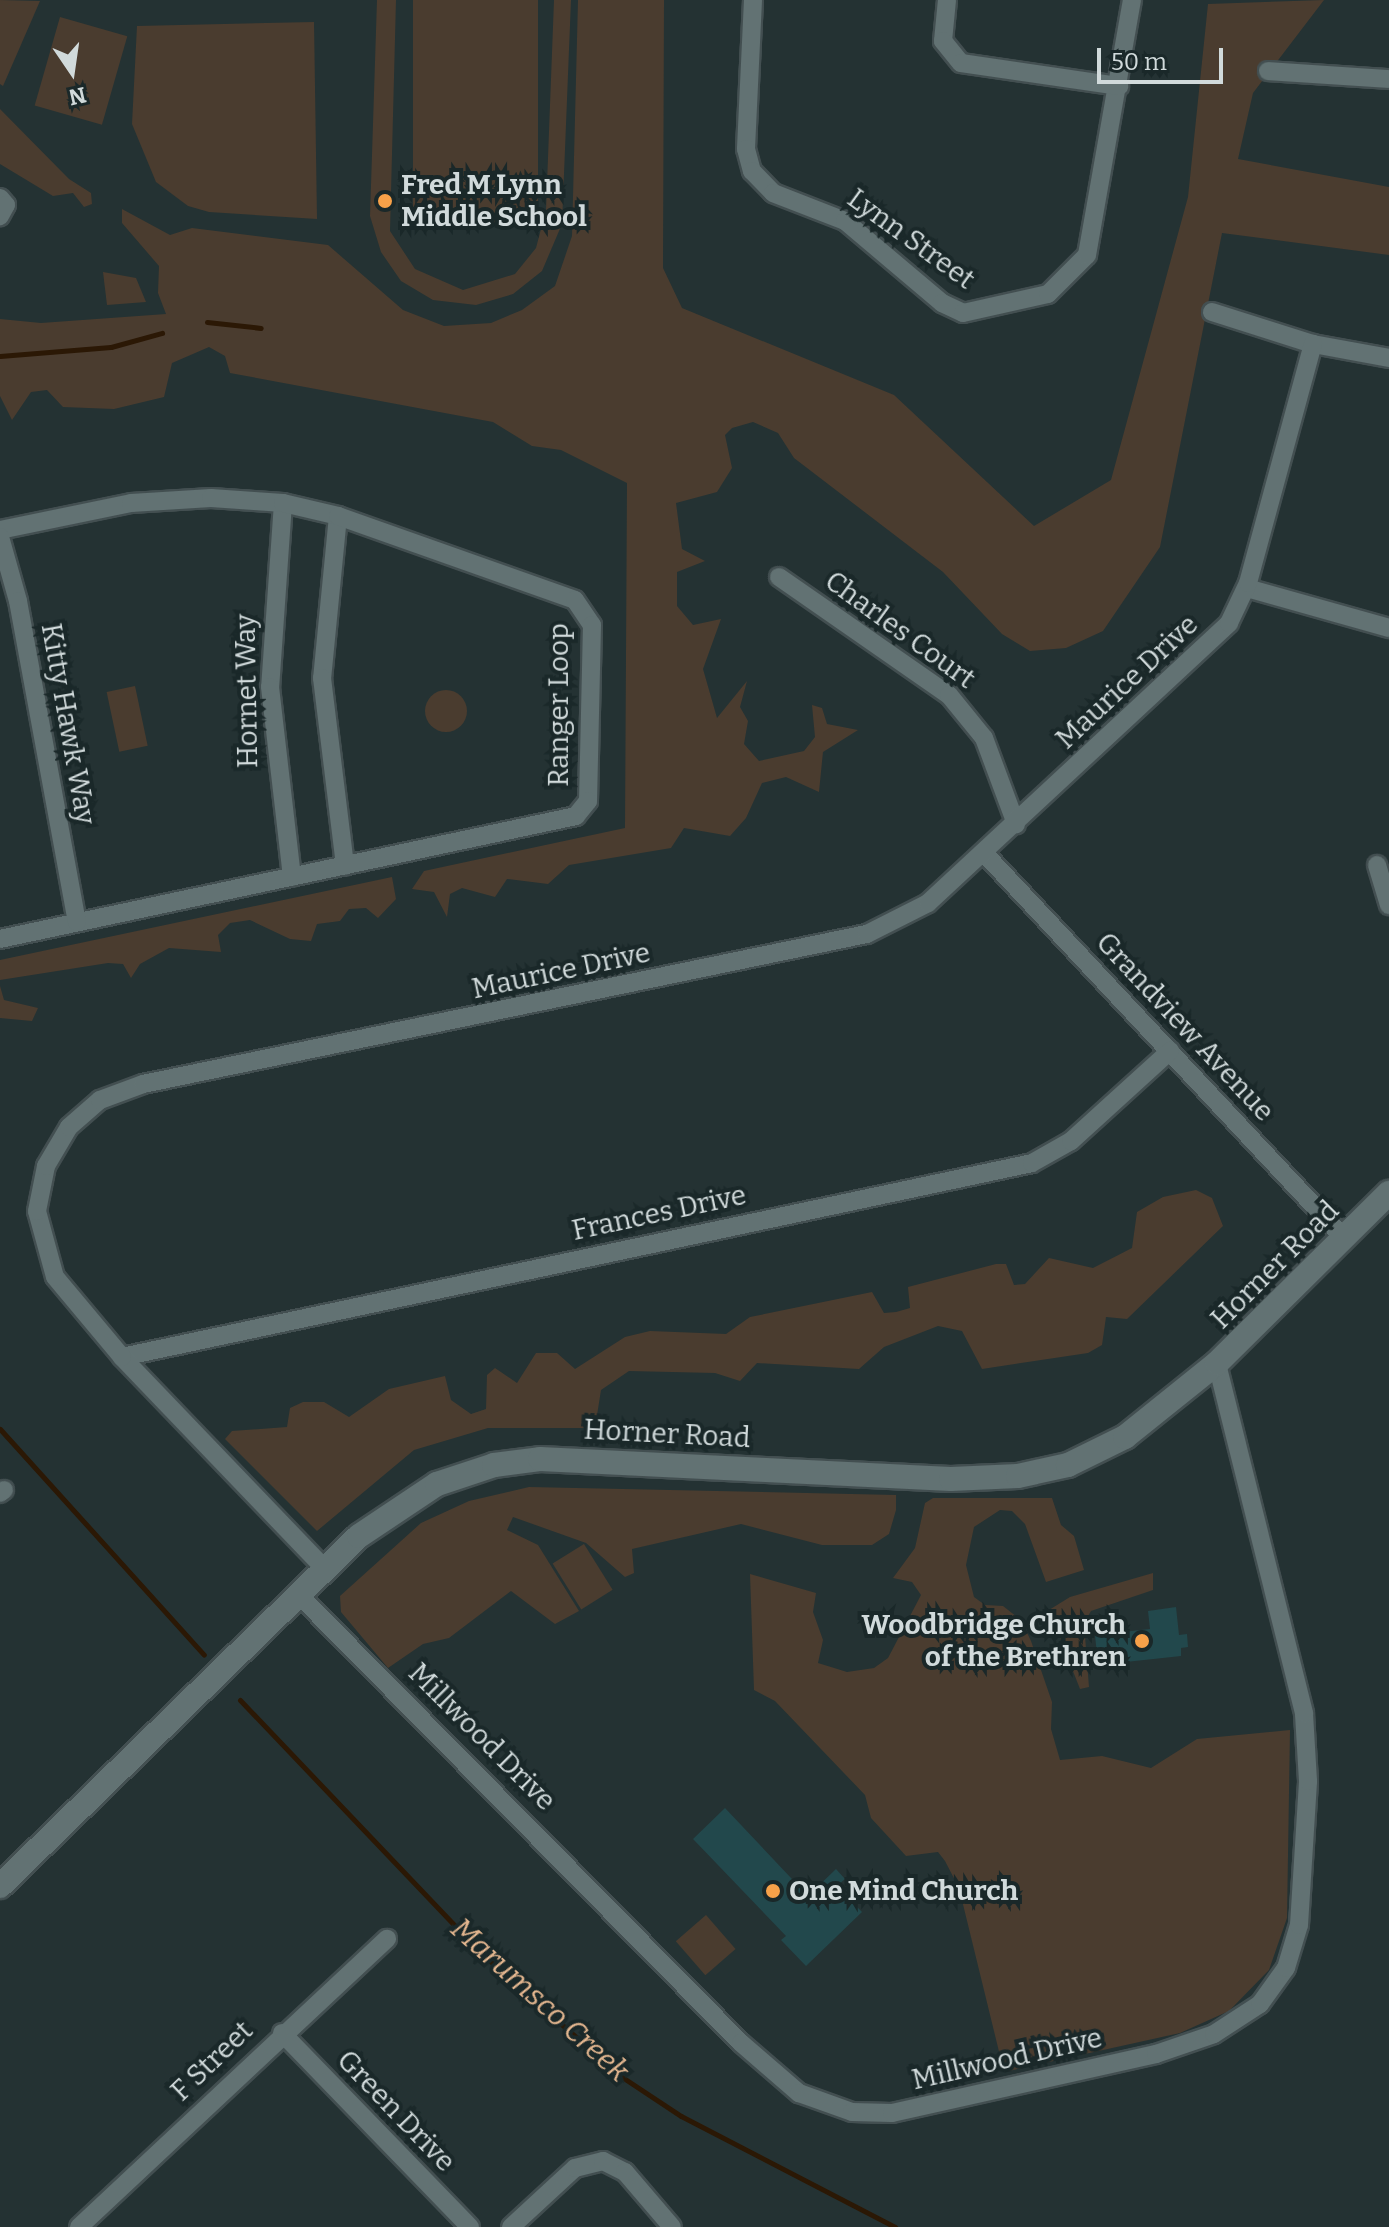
<!DOCTYPE html>
<html>
<head>
<meta charset="utf-8">
<style>
  body { margin:0 }
  #map { position:relative; width:1389px; height:2227px; overflow:hidden; background:#243233; font-family:Bitter,serif }
  div>[style] { position:absolute }
  [style*='--x'] { left:calc(var(--x)*1px); top:calc(var(--y)*1px); width:calc(var(--w)*1px); rotate:calc(var(--a)*1deg) }
  .green>* { inset:0; background:#4a3c2f; transform-origin:0 0 }
  .round { border-radius:50% }
  .stream>* { height:5px; margin:-2.5px; padding:0 2.5px; transform-origin:2.5px; border-radius:2.5px; background:#2b1805 }
  .building>* { inset:0; background:#22484c }
  .roads { filter:drop-shadow(2px 0 #434f51) drop-shadow(-2px 0 #434f51) drop-shadow(0 2px #434f51) drop-shadow(0 -2px #434f51) }
  .street>* { height:18px; margin:-9px; padding:0 9px; transform-origin:9px; border-radius:9px; background:#627273 }
  .secondary>* { height:24px; margin:-12px; padding:0 12px; transform-origin:12px; border-radius:12px; background:#627273 }
  .dots>* { width:22px; height:22px; translate:-50% -50%; box-sizing:border-box; border:4px solid #1a2829; border-radius:50% }
  span { translate:-50% -50%; white-space:nowrap; text-align:center; line-height:1.15; -webkit-text-stroke:8px #1a2829; paint-order:stroke }
  .poi-label { font-size:28px; color:#d1dadb; font-weight:700 }
  .left { translate:0 -50%; text-align:left }
  .right { translate:-100% -50%; text-align:right }
  .street-label { font-size:28px; color:#d1dadb }
  .water-label { font-size:30px; color:#e3b68f; font-style:italic }
  .north { position:absolute; left:32px; top:32px; width:80px; height:80px; -webkit-text-stroke:6px #1a2829; paint-order:stroke; rotate:167deg; font-size:22px; font-weight:700; line-height:32px; text-align:center; color:#d1dadb }
  .north::after { content:''; display:block; margin:auto; width:28px; height:36px; background:#d1dadb; clip-path:polygon(50% 0,100% 100%,50% 72%,0 100%) }
  .scale { position:absolute; left:1097px; top:48px; width:126px; height:36px; box-sizing:border-box; border:4px solid #d1dadb; border-top:0; padding-left:10px; font-size:24px; line-height:28px; white-space:nowrap; color:#d1dadb; -webkit-text-stroke:6px #1a2829; paint-order:stroke }
</style>
</head>
<body>
<div id="map">
  <div class="green">
    <i style="clip-path:polygon(0 0,40px 1px,3px 86px,0 84px)"></i>
    <i style="clip-path:polygon(377px 0,396px 0,390px 231px,415px 269px,463px 290px,515px 274px,536px 248px,546px 210px,554px 0,571px 0,562px 224px,542px 271px,513px 294px,476px 305px,433px 300px,401px 281px,381px 252px,370px 216px)"></i>
    <i style="left:413px;top:0;width:125px;height:224px"></i>
    <i style="clip-path:polygon(578px 0,664px 0,663px 268px,682px 308px,894px 395px,1034px 526px,1111px 480px,1188px 197px,1208px 4px,1324px 0,1253px 93px,1238px 159px,1389px 187px,1389px 255px,1222px 233px,1160px 547px,1103px 631px,1066px 648px,1030px 651px,1002px 634px,943px 572px,794px 458px,778px 433px,753px 422px,732px 428px,725px 435px,732px 468px,717px 492px,676px 503px,682px 549px,705px 561px,677px 572px,677px 606px,693px 625px,721px 619px,703px 669px,717px 718px,747px 681px,740px 707px,748px 721px,744px 744px,759px 761px,804px 751px,815px 737px,812px 705px,822px 708px,827px 724px,858px 730px,823px 752px,819px 792px,786px 777px,762px 783px,746px 818px,730px 836px,684px 828px,671px 848px,569px 865px,548px 884px,507px 879px,495px 897px,462px 888px,450px 894px,447px 917px,434px 892px,412px 889px,424px 871px,625px 828px,627px 483px,561px 450px,532px 446px,493px 422px,230px 373px,225px 356px,209px 347px,172px 363px,164px 397px,114px 409px,63px 407px,47px 390px,31px 392px,12px 420px,0 396px,0 319px,41px 323px,166px 314px,158px 293px,159px 266px,122px 223px,122px 209px,170px 235px,192px 228px,328px 245px,403px 310px,444px 326px,491px 323px,522px 310px,555px 286px,572px 236px)"></i>
    <i style="left:60px;top:17px;width:70px;height:92px;rotate:16deg"></i>
    <i style="clip-path:polygon(314px 22px,317px 219px,209px 212px,188px 206px,156px 182px,132px 124px,137px 26px)"></i>
    <i style="clip-path:polygon(0 109px,69px 179px,91px 193px,92px 204px,84px 207px,73px 193px,53px 196px,0 164px)"></i>
    <i style="clip-path:polygon(103px 272px,136px 278px,146px 302px,107px 305px)"></i>
    <i style="left:135px;top:686px;width:61px;height:29px;rotate:78deg"></i>
    <i class="round" style="left:425px;top:690px;width:42px;height:42px"></i>
    <i style="clip-path:polygon(392px 877px,396px 899px,378px 918px,366px 908px,349px 909px,340px 921px,317px 924px,311px 941px,290px 939px,250px 920px,230px 923px,218px 935px,221px 952px,169px 948px,140px 964px,131px 978px,123px 964px,108px 963px,0 980px,0 960px)"></i>
    <i style="clip-path:polygon(0 986px,4px 1000px,38px 1008px,32px 1021px,0 1018px)"></i>
    <i style="clip-path:polygon(1196px 1190px,1212px 1198px,1223px 1226px,1127px 1319px,1106px 1317px,1102px 1345px,1088px 1353px,982px 1369px,962px 1331px,938px 1326px,884px 1347px,859px 1369px,757px 1363px,740px 1381px,715px 1373px,629px 1371px,601px 1390px,595px 1428px,488px 1428px,414px 1450px,317px 1531px,225px 1439px,232px 1431px,287px 1427px,290px 1408px,303px 1402px,324px 1402px,349px 1417px,389px 1389px,445px 1376px,451px 1400px,471px 1414px,486px 1409px,487px 1375px,495px 1368px,517px 1383px,536px 1353px,557px 1353px,575px 1369px,625px 1337px,650px 1331px,726px 1334px,750px 1317px,872px 1292px,884px 1313px,896px 1312px,910px 1308px,908px 1287px,996px 1264px,1006px 1264px,1014px 1285px,1025px 1284px,1049px 1258px,1093px 1268px,1132px 1248px,1137px 1212px,1163px 1197px)"></i>
    <i style="clip-path:polygon(529px 1487px,896px 1495px,896px 1510px,889px 1534px,872px 1545px,822px 1545px,741px 1524px,632px 1549px,634px 1573px,625px 1577px,586px 1543px,513px 1517px,507px 1530px,538px 1545px,579px 1611px,555px 1624px,511px 1591px,449px 1638px,423px 1644px,388px 1668px,341px 1612px,340px 1596px,421px 1523px,469px 1501px)"></i>
    <i style="clip-path:polygon(933px 1498px,1052px 1498px,1061px 1525px,1074px 1536px,1084px 1570px,1046px 1582px,1025px 1524px,1012px 1511px,1000px 1510px,974px 1527px,966px 1565px,974px 1597px,985px 1605px,1003px 1606px,1021px 1620px,1031px 1641px,1052px 1702px,1051px 1729px,1060px 1760px,1102px 1756px,1151px 1768px,1197px 1739px,1290px 1730px,1287px 1918px,1269px 1970px,1229px 2011px,1180px 2033px,1004px 2072px,959px 1888px,945px 1861px,938px 1852px,906px 1856px,871px 1818px,865px 1795px,775px 1701px,754px 1690px,750px 1574px,816px 1593px,813px 1612px,823px 1640px,818px 1663px,847px 1672px,874px 1668px,888px 1658px,921px 1595px,912px 1582px,893px 1578px,915px 1548px,925px 1503px)"></i>
    <i style="left:584px;top:1544px;width:54px;height:37px;rotate:58deg"></i>
    <i style="clip-path:polygon(1153px 1573px,1153px 1590px,1091px 1611px,1084px 1623px,1089px 1687px,1080px 1689px,1049px 1610px,1070px 1597px)"></i>
    <i style="left:706px;top:1915px;width:45px;height:40px;rotate:49deg"></i>
  </div>
  <div class="stream">
    <i style="--x:207;--y:322;--w:54;--a:6.3"></i>
    <i style="--x:0;--y:356;--w:111;--a:-4.6"></i>
    <i style="--x:111;--y:347;--w:53;--a:-15.4"></i>
    <i style="--x:0;--y:1429;--w:304;--a:47.9"></i>
    <i style="--x:240;--y:1700;--w:349;--a:46.4"></i>
    <i style="--x:481;--y:1953;--w:184;--a:41.5"></i>
    <i style="--x:619;--y:2075;--w:74;--a:33.5"></i>
    <i style="--x:681;--y:2116;--w:241;--a:27.4"></i>
  </div>
  <div class="building">
    <i style="clip-path:polygon(1176px 1607px,1179px 1635px,1187px 1634px,1188px 1647px,1181px 1648px,1181px 1656px,1098px 1665px,1095px 1635px,1150px 1629px,1148px 1611px)"></i>
    <i style="clip-path:polygon(725px 1808px,808px 1896px,836px 1869px,845px 1879px,837px 1886px,862px 1912px,806px 1966px,781px 1940px,786px 1936px,693px 1839px)"></i>
  </div>
  <div class="roads">
    <div class="street">
      <i style="--x:753;--y:0;--w:149;--a:92.7"></i>
      <i style="--x:746;--y:149;--w:23;--a:75"></i>
      <i style="--x:752;--y:171;--w:30;--a:46"></i>
      <i style="--x:773;--y:193;--w:77;--a:21.3"></i>
      <i style="--x:845;--y:221;--w:127;--a:40.2"></i>
      <i style="--x:942;--y:303;--w:23;--a:25"></i>
      <i style="--x:963;--y:313;--w:87;--a:-12.6"></i>
      <i style="--x:1048;--y:294;--w:55;--a:-45"></i>
      <i style="--x:1087;--y:255;--w:259;--a:-80"></i>
      <i style="--x:947;--y:0;--w:41;--a:95.6"></i>
      <i style="--x:943;--y:41;--w:28;--a:51"></i>
      <i style="--x:961;--y:63;--w:160;--a:8.3"></i>
      <i style="--x:1268;--y:71;--w:121;--a:3.8"></i>
      <i style="--x:0;--y:198;--w:9;--a:49"></i>
      <i style="--x:6;--y:205;--w:13;--a:119"></i>
      <i style="--x:1212;--y:312;--w:106;--a:17.6"></i>
      <i style="--x:1313;--y:344;--w:77;--a:10.4"></i>
      <i style="--x:283;--y:503;--w:184;--a:94"></i>
      <i style="--x:270;--y:687;--w:191;--a:83.4"></i>
      <i style="--x:338;--y:516;--w:163;--a:95.6"></i>
      <i style="--x:322;--y:678;--w:189;--a:83"></i>
      <i style="--x:0;--y:530;--w:134;--a:-11.6"></i>
      <i style="--x:131;--y:503;--w:80;--a:-3.6"></i>
      <i style="--x:211;--y:498;--w:72;--a:4"></i>
      <i style="--x:283;--y:503;--w:57;--a:13.3"></i>
      <i style="--x:338;--y:516;--w:251;--a:19.5"></i>
      <i style="--x:575;--y:600;--w:30;--a:56"></i>
      <i style="--x:592;--y:625;--w:176;--a:91.3"></i>
      <i style="--x:588;--y:801;--w:19;--a:129"></i>
      <i style="--x:576;--y:816;--w:589;--a:167.95"></i>
      <i style="--x:0;--y:537;--w:66;--a:74.3"></i>
      <i style="--x:18;--y:601;--w:326;--a:79.6"></i>
      <i style="--x:779;--y:577;--w:207;--a:34.8"></i>
      <i style="--x:949;--y:695;--w:55;--a:50.9"></i>
      <i style="--x:984;--y:738;--w:92;--a:69.6"></i>
      <i style="--x:1247;--y:588;--w:148;--a:15.7"></i>
      <i style="--x:984;--y:853;--w:529;--a:46.92"></i>
      <i style="--x:1377;--y:865;--w:42;--a:73.3"></i>
      <i style="--x:122;--y:1357;--w:930;--a:-12.03"></i>
      <i style="--x:1032;--y:1163;--w:45;--a:-29.4"></i>
      <i style="--x:1071;--y:1141;--w:134;--a:-42.3"></i>
      <i style="--x:0;--y:1493;--w:5;--a:-37"></i>
      <i style="--x:326;--y:1570;--w:295;--a:-133.8"></i>
      <i style="--x:122;--y:1357;--w:104;--a:-129.9"></i>
      <i style="--x:55;--y:1277;--w:68;--a:-105.3"></i>
      <i style="--x:37;--y:1211;--w:46;--a:-78.7"></i>
      <i style="--x:46;--y:1166;--w:45;--a:-59.5"></i>
      <i style="--x:69;--y:1127;--w:41;--a:-41.1"></i>
      <i style="--x:100;--y:1100;--w:46;--a:-20.4"></i>
      <i style="--x:143;--y:1084;--w:739;--a:-11.71"></i>
      <i style="--x:867;--y:934;--w:68;--a:-26.9"></i>
      <i style="--x:928;--y:903;--w:411;--a:-42.9"></i>
      <i style="--x:1229;--y:623;--w:44;--a:-64.6"></i>
      <i style="--x:1248;--y:583;--w:248;--a:-74.8"></i>
      <i style="--x:299;--y:1595;--w:629;--a:45.39"></i>
      <i style="--x:741;--y:2043;--w:77;--a:40.8"></i>
      <i style="--x:799;--y:2093;--w:56;--a:19.7"></i>
      <i style="--x:852;--y:2112;--w:40;--a:1.4"></i>
      <i style="--x:892;--y:2113;--w:271;--a:-12.6"></i>
      <i style="--x:1156;--y:2054;--w:61;--a:-19"></i>
      <i style="--x:1214;--y:2034;--w:55;--a:-33.1"></i>
      <i style="--x:1260;--y:2004;--w:44;--a:-54.2"></i>
      <i style="--x:1286;--y:1968;--w:45;--a:-73.2"></i>
      <i style="--x:1299;--y:1925;--w:144;--a:-86.4"></i>
      <i style="--x:1308;--y:1781;--w:68;--a:-93.4"></i>
      <i style="--x:1304;--y:1713;--w:361;--a:-104"></i>
      <i style="--x:282;--y:2033;--w:270;--a:45.9"></i>
      <i style="--x:79;--y:2227;--w:422;--a:-43.1"></i>
      <i style="--x:511;--y:2227;--w:87;--a:-42.7"></i>
      <i style="--x:575;--y:2168;--w:29;--a:-14"></i>
      <i style="--x:603;--y:2161;--w:25;--a:27"></i>
      <i style="--x:625;--y:2172;--w:72;--a:49.5"></i>
    </div>
    <div class="secondary">
      <i style="--x:0;--y:1886;--w:501;--a:-44.27"></i>
      <i style="--x:359;--y:1536;--w:94;--a:-33.7"></i>
      <i style="--x:437;--y:1484;--w:60;--a:-18.4"></i>
      <i style="--x:494;--y:1465;--w:46;--a:-7.4"></i>
      <i style="--x:540;--y:1459;--w:411;--a:2.8"></i>
      <i style="--x:951;--y:1479;--w:67;--a:-2.6"></i>
      <i style="--x:1018;--y:1476;--w:51;--a:-12.4"></i>
      <i style="--x:1068;--y:1465;--w:64;--a:-26.2"></i>
      <i style="--x:1125;--y:1437;--w:118;--a:-38.8"></i>
      <i style="--x:1217;--y:1363;--w:242;--a:-44.7"></i>
    </div>
  </div>
  <div class="dots">
    <i style="left:385px;top:201px;background:#f7a149"></i>
    <i style="left:1142px;top:1641px;background:#f7a149"></i>
    <i style="left:773px;top:1891px;background:#f7a149"></i>
  </div>
  <div class="poi-label">
    <span class="left" style="left:401px;top:201px">Fred M Lynn<br>Middle School</span>
    <span class="right" style="left:1126px;top:1641px">Woodbridge Church<br>of the Brethren</span>
    <span class="left" style="left:789px;top:1891px">One Mind Church</span>
  </div>
  <div class="street-label">
    <span style="left:911px;top:239px;rotate:36deg">Lynn Street</span>
    <span style="left:900px;top:630px;rotate:36deg">Charles Court</span>
    <span style="left:1127px;top:682px;rotate:-43deg">Maurice Drive</span>
    <span style="left:247px;top:691px;rotate:-91deg">Hornet Way</span>
    <span style="left:559px;top:705px;rotate:-90deg">Ranger Loop</span>
    <span style="left:68px;top:724px;rotate:80deg">Kitty Hawk Way</span>
    <span style="left:561px;top:971px;rotate:-12deg">Maurice Drive</span>
    <span style="left:1185px;top:1027px;rotate:47deg">Grandview Avenue</span>
    <span style="left:659px;top:1213px;rotate:-12deg">Frances Drive</span>
    <span style="left:1275px;top:1265px;rotate:-45deg">Horner Road</span>
    <span style="left:667px;top:1434px;rotate:3deg">Horner Road</span>
    <span style="left:482px;top:1737px;rotate:45deg">Millwood Drive</span>
    <span style="left:1007px;top:2059px;rotate:-13deg">Millwood Drive</span>
    <span style="left:212px;top:2061px;rotate:-44deg">F Street</span>
    <span style="left:396px;top:2111px;rotate:46deg">Green Drive</span>
  </div>
  <div class="water-label">
    <span style="left:540px;top:2000px;rotate:42deg">Marumsco Creek</span>
  </div>
  <div class="north">N</div>
  <div class="scale">50 m</div>
</div>
</body>
</html>
